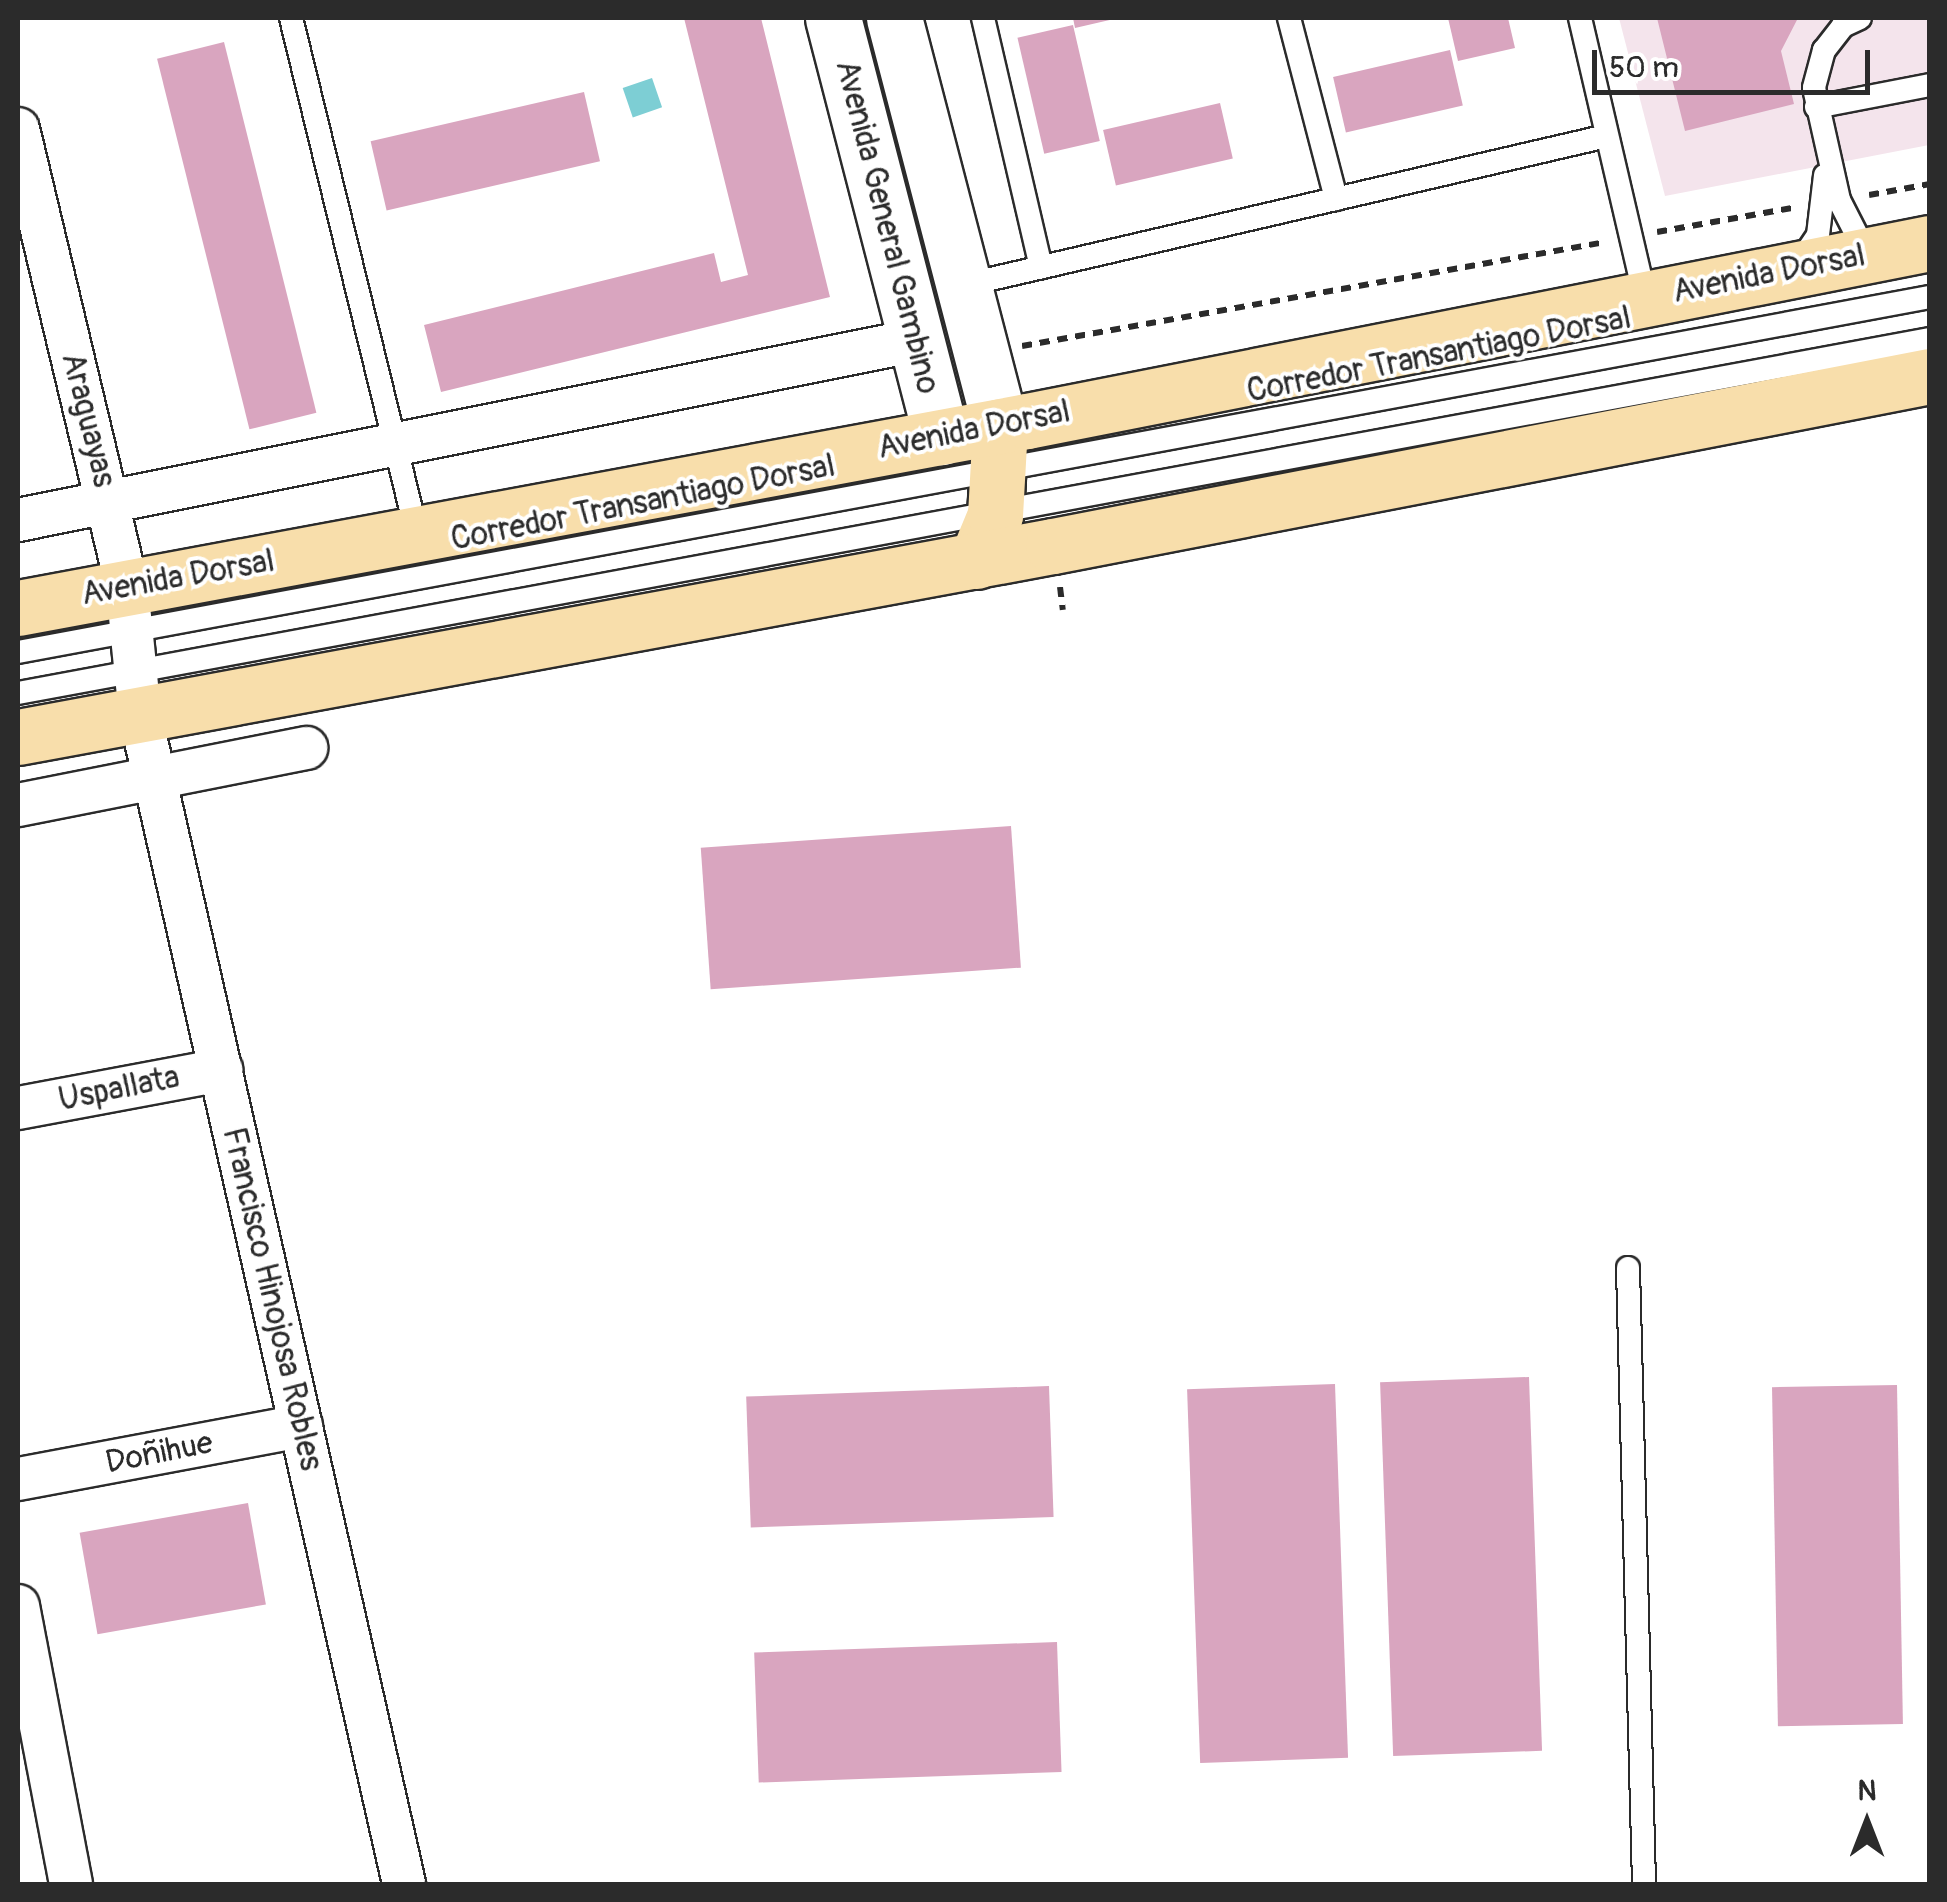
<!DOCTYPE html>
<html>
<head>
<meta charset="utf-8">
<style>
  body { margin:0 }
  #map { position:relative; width:1947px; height:1902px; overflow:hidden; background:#fff; font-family:Pangolin,sans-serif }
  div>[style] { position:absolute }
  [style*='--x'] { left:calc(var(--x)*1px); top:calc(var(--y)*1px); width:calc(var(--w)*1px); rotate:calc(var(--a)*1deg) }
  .built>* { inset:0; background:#f4e4ec }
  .water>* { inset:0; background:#7dced4; transform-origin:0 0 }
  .building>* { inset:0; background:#d9a5bf; transform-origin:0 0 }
  .path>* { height:6px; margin-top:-3px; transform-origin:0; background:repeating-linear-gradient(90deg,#2b2b2b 0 10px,transparent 0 18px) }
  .roads { filter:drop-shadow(2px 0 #2b2b2b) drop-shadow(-2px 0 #2b2b2b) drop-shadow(0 2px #2b2b2b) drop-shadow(0 -2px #2b2b2b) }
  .lane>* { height:22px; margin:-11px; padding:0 11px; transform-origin:11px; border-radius:11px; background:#fff }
  .street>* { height:42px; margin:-21px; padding:0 21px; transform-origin:21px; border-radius:21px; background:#fff }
  .secondary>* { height:55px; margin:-27.5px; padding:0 27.5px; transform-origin:27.5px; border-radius:27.5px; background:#fff }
  .primary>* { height:55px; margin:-27.5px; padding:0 27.5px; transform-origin:27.5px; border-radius:27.5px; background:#f8deab }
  span { translate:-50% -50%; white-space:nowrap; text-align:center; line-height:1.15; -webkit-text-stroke:8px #fff; paint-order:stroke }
  .street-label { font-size:32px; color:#2b2b2b }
  .frame { position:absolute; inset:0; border:20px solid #2b2b2b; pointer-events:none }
  .north { position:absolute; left:1817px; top:1772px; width:100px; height:100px; -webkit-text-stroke:8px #fff; paint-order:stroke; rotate:0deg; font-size:28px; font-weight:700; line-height:40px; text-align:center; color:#2b2b2b }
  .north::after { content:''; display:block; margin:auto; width:35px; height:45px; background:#2b2b2b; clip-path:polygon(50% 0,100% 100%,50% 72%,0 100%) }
  .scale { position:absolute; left:1592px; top:50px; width:278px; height:45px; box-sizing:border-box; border:5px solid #2b2b2b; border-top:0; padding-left:12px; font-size:30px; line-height:35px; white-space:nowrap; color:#2b2b2b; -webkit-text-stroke:8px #fff; paint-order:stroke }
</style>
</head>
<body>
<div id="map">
  <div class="built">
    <i style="clip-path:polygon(1619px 18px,1929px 18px,1929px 145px,1665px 196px)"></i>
  </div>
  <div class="water">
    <i style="left:652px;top:78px;width:31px;height:31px;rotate:71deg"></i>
  </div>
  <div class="building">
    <i style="clip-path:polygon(684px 18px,761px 18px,830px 297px,441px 392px,424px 325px,714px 253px,721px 282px,748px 275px)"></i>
    <i style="clip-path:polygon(1073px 18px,1114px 18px,1114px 19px,1075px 28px)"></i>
    <i style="clip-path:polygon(1448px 18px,1508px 18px,1515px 48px,1458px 61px)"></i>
    <i style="clip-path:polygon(1657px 18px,1798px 18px,1781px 51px,1794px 104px,1685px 131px)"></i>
    <i style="left:1073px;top:25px;width:119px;height:57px;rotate:77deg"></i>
    <i style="left:224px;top:42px;width:382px;height:69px;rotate:76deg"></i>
    <i style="left:1450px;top:50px;width:57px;height:120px;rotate:77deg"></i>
    <i style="left:584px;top:92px;width:71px;height:219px;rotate:77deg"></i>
    <i style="left:1220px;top:103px;width:57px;height:120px;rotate:77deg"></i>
    <i style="left:1011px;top:826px;width:142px;height:311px;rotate:86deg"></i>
    <i style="left:1529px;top:1377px;width:374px;height:149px;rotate:88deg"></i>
    <i style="left:1335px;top:1384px;width:374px;height:148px;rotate:88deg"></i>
    <i style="left:1897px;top:1385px;width:339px;height:125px;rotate:89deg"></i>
    <i style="left:1049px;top:1386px;width:131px;height:303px;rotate:88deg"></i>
    <i style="left:248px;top:1503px;width:103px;height:171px;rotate:80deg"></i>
    <i style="left:1057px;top:1642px;width:130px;height:303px;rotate:88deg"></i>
  </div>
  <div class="path">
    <i style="--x:1869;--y:195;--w:62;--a:-10.2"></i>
    <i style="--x:1657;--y:232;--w:137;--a:-10.1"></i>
    <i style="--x:1022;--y:346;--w:592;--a:-10.11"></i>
    <i style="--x:1060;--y:587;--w:23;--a:83"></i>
  </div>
  <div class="roads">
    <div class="lane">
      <i style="--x:291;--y:18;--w:531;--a:76.28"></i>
      <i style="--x:983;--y:18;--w:256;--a:76.9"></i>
      <i style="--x:1289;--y:18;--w:187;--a:75.4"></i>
      <i style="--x:1580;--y:18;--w:287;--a:76.9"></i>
      <i style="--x:1860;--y:18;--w:19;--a:155"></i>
      <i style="--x:1843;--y:26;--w:31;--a:128"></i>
      <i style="--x:1824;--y:50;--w:39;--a:105"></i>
      <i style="--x:1814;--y:88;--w:115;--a:77.4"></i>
      <i style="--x:1839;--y:200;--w:62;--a:63"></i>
      <i style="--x:1816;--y:107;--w:116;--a:-10.9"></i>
      <i style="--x:1800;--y:262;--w:32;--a:-56"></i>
      <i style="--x:1818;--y:235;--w:60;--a:-83.3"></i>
      <i style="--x:965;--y:285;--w:659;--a:-13.07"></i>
      <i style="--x:18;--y:652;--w:1945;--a:-10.52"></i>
      <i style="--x:18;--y:693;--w:1944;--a:-10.49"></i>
      <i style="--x:1628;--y:1268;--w:616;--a:88.51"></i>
    </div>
    <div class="street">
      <i style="--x:18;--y:129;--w:471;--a:76.6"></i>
      <i style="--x:127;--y:587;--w:128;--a:84.2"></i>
      <i style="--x:140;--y:714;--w:1199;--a:77.28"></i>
      <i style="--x:18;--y:520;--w:917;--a:-11.32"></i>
      <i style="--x:18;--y:805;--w:294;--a:-11.2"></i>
      <i style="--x:18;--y:1108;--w:207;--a:-10.6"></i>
      <i style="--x:18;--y:1479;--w:288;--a:-10.6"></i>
      <i style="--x:18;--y:1606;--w:283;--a:79.2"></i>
    </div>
    <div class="secondary">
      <i style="--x:833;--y:18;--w:433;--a:75.5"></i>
      <i style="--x:894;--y:18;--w:422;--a:75.4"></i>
    </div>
    <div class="primary">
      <i style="--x:976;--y:561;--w:50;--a:-67.6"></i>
      <i style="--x:995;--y:515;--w:89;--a:-86.8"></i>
      <i style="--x:18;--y:608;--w:1026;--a:-10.5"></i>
      <i style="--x:1027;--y:421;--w:920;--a:-11.15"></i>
      <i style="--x:18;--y:737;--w:1052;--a:-10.46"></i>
      <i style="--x:1053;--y:546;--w:893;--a:-10.97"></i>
    </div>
  </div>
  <div class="street-label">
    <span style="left:887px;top:227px;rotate:76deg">Avenida General Gambino</span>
    <span style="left:1769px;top:274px;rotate:-11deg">Avenida Dorsal</span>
    <span style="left:1439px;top:355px;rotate:-11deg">Corredor Transantiago Dorsal</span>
    <span style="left:88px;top:420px;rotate:76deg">Araguayas</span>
    <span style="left:974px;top:430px;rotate:-11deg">Avenida Dorsal</span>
    <span style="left:643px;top:503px;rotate:-11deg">Corredor Transantiago Dorsal</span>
    <span style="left:178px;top:578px;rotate:-10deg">Avenida Dorsal</span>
    <span style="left:119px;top:1089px;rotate:-11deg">Uspallata</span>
    <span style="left:272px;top:1299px;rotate:77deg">Francisco Hinojosa Robles</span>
    <span style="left:159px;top:1453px;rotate:-11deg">Doñihue</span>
  </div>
  <div class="frame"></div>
  <div class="north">N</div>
  <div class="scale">50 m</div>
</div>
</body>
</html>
